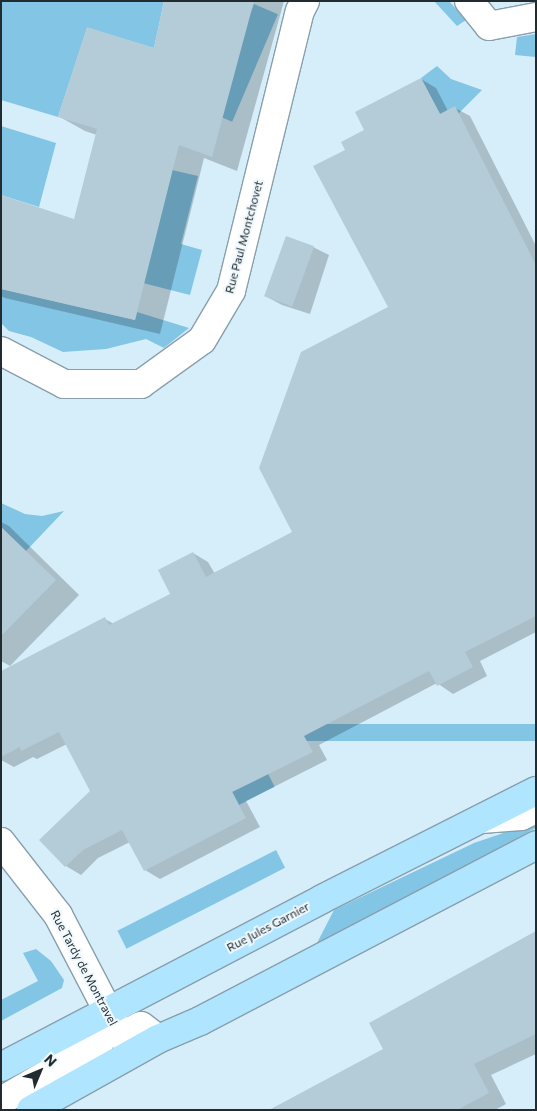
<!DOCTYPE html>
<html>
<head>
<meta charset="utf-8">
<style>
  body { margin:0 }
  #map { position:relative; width:537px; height:1111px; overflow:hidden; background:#d5eefa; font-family:Commissioner,sans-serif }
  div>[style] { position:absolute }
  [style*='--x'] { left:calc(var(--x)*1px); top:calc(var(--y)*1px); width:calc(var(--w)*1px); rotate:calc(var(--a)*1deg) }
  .green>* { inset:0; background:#82c5e5; transform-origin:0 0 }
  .shadow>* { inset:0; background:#0003 }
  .building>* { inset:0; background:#b4ccd8; transform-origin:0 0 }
  .roads { filter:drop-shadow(1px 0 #889fab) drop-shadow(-1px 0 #889fab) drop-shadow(0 1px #889fab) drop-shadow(0 -1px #889fab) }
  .minor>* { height:28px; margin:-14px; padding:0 14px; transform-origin:14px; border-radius:14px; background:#fff }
  .tertiary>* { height:28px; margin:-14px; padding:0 14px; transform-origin:14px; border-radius:14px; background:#fff }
  .primary>* { height:28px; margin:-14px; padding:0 14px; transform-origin:14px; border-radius:14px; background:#afe5fe }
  span { translate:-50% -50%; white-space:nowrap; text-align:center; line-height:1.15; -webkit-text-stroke:4px #eef8fd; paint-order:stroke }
  .street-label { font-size:12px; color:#222c30 }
  .frame { position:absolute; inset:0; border:2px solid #222c30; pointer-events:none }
  .north { position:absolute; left:15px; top:1046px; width:50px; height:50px; -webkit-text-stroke:4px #eef8fd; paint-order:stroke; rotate:45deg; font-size:14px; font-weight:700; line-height:20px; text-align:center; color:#222c30 }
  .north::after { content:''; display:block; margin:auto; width:18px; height:22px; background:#222c30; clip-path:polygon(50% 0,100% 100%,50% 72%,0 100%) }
</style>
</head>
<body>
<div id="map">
  <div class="green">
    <i style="clip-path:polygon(1px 1px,164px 1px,154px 48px,87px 28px,58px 117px,1px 100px)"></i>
    <i style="clip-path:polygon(434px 1px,449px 1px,466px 20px,457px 26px)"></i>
    <i style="left:254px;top:4px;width:26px;height:117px;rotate:23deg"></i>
    <i style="clip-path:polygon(536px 34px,536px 57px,515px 55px,517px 37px)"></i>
    <i style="clip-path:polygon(437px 66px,451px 79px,482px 90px,459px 113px,440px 114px,421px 78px)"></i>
    <i style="clip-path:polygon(1px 126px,56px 143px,39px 207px,1px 195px)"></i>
    <i style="clip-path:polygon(172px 170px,198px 176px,181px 244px,202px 250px,190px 295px,143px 283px)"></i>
    <i style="clip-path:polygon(1px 289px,135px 320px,137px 312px,189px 328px,164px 348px,146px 339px,106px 349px,63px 352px,31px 337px,9px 331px,1px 323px)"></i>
    <i style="clip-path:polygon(1px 503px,25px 514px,42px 516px,64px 511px,26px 551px,1px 527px)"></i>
    <i style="left:536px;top:724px;width:17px;height:250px;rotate:90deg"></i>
    <i style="left:261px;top:760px;width:30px;height:40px;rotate:63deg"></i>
    <i style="clip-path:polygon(536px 822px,536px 828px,315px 947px,334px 910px,474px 843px)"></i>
    <i style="left:276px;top:850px;width:20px;height:178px;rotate:63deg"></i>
    <i style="clip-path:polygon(36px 949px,51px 961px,64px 980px,62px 988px,1px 1021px,1px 1000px,38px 981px,23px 953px)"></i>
  </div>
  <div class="shadow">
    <i style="clip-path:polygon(166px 1px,284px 1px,237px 171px,204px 158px,160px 334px,5px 298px,1px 296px,1px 197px,75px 220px,97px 135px,85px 131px,60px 117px,154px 50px)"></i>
    <i style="clip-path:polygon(421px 79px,436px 88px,448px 111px,455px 108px,470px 116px,536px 246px,536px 632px,480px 661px,487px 676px,453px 694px,437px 683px,319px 745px,327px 760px,246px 801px,260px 827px,160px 879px,145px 870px,130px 842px,98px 858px,81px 875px,66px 866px,91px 791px,67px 744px,37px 759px,33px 757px,14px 767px,1px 760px,1px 672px,105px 619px,114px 624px,172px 594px,193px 553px,208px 562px,215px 574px,294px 533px,390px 307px,347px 151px)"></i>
    <i style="clip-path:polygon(313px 247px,329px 255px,310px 314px,282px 305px,267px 297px)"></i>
    <i style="clip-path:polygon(1px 522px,9px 526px,79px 595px,10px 666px,1px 661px)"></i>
    <i style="clip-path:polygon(536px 933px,536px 1054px,491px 1075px,506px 1104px,495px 1110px,271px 1110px,385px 1049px)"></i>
  </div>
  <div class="building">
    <i style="clip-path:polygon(164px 1px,254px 1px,212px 157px,179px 145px,135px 320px,1px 289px,1px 195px,74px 219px,97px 129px,58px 117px,87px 27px,154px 48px)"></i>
    <i style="clip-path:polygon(421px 78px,440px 114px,455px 106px,536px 265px,536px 616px,465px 652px,473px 667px,437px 686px,429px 671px,304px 736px,313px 752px,232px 792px,246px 818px,144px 871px,122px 830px,83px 850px,65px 867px,39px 840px,90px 791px,59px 732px,21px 751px,20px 747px,1px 757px,1px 671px,105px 617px,109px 625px,170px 594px,158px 570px,193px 552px,206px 577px,292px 532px,259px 468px,301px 352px,388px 307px,313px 166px,345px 150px,341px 142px,364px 130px,355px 112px)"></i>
    <i style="left:286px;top:236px;width:30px;height:64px;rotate:20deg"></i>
    <i style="clip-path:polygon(1px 527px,56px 580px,1px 636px)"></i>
    <i style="clip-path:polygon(536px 931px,536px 1034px,474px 1064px,489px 1093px,457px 1110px,269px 1110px,383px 1049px,369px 1023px)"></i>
  </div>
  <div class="roads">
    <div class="minor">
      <i style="--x:469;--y:1;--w:32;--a:51"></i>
      <i style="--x:489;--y:26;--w:48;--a:-10.8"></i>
      <i style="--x:1;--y:351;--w:71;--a:27.6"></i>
      <i style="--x:64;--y:384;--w:77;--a:0"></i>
      <i style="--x:141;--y:384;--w:75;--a:-35.8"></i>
      <i style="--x:202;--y:340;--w:57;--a:-59.4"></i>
      <i style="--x:231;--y:291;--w:288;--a:-76.2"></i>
      <i style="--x:300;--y:11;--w:11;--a:-63"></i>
      <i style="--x:1;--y:842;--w:93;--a:52"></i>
      <i style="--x:58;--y:915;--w:136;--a:62.5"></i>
      <i style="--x:121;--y:1036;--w:22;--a:-27"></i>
      <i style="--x:141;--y:1026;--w:21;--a:37"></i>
      <i style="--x:1;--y:1101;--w:113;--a:-30.2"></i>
      <i style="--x:99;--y:1044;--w:35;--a:-74"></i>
    </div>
    <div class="tertiary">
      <i style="--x:481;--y:819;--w:40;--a:-4.3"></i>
      <i style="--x:521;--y:816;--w:17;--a:-25"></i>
    </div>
    <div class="primary">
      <i style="--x:1;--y:1067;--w:362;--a:-27.6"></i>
      <i style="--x:322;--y:899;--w:240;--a:-26.8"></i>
      <i style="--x:31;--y:1110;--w:145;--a:-29.2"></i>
      <i style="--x:158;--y:1039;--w:46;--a:-23.2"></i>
      <i style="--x:200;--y:1021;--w:379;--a:-27.6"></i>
    </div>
  </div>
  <div class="street-label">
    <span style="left:244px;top:237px;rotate:-75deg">Rue Paul Montchovet</span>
    <span style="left:268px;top:927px;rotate:-28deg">Rue Jules Garnier</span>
    <span style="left:84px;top:968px;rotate:62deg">Rue Tardy de Montravel</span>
  </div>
  <div class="frame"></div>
  <div class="north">N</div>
</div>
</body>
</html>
